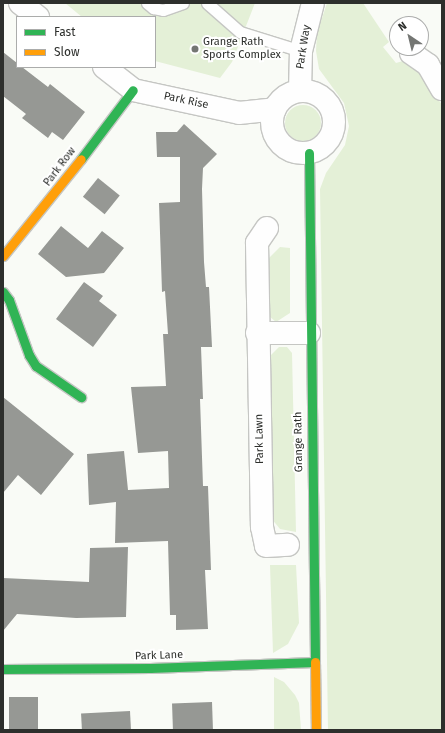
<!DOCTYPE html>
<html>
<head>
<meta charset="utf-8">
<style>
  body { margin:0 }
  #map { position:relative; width:445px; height:733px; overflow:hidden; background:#f9fbf6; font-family:"Fira Sans",sans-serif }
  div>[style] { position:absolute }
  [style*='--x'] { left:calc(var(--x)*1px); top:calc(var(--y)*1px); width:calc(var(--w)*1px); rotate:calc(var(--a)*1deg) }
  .green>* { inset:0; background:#e4f0d7 }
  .round { border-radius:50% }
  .building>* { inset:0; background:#969894; transform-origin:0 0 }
  .roads { filter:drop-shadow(1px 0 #c5c6c3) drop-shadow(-1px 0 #c5c6c3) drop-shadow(0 1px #c5c6c3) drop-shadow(0 -1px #c5c6c3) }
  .lane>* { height:11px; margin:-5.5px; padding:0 5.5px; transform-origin:5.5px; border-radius:5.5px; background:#fefefe }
  .street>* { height:22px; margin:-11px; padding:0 11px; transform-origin:11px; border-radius:11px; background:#fefefe }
  .street>.ring { margin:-11px; padding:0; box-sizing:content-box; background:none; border:22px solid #fefefe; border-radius:50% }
  .fast>* { height:9px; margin:-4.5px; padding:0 4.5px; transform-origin:4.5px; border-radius:4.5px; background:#30b455 }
  .slow>* { height:9px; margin:-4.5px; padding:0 4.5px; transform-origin:4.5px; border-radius:4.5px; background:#ff9f0a }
  .dots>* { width:11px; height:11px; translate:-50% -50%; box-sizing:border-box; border:2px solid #fff; border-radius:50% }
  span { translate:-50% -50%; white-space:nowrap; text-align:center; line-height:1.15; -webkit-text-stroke:4px #fff; paint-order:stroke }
  .poi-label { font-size:11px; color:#2d2f2c }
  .left { translate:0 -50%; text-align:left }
  .street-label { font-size:11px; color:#2d2f2c }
  .frame { position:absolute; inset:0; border:4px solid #2d2f2c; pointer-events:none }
  .legend { position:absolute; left:16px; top:16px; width:140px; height:52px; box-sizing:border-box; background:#fff; border:1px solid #abacab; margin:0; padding:5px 7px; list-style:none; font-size:12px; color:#2d2f2c }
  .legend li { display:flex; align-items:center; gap:8px; height:20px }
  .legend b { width:20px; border:1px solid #abacab }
  .north { position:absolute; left:389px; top:16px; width:40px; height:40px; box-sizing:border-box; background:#fff; border:1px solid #abacab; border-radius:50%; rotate:325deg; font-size:11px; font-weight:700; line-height:16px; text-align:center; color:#2d2f2c }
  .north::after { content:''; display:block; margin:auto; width:14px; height:18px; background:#747673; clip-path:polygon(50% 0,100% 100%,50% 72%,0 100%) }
</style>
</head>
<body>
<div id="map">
  <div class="green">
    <i style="clip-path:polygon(65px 3px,255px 3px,232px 62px,220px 78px,155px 61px,155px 17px,82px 17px)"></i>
    <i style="clip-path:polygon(327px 3px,363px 3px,389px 42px,383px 47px,396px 63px,403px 61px,416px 66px,442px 105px,442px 730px,328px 730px,320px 189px,326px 173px,345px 145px,349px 126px,344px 103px,319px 69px,316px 51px,317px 33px)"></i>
    <i class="round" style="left:285px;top:105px;width:36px;height:36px"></i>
    <i style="clip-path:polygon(280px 247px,290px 248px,290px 313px,276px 322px,269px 316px,268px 259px)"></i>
    <i style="clip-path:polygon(279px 347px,287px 347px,292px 353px,296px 532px,280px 529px,271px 518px,269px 357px)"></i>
    <i style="clip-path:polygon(270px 565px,296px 565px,299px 623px,288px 644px,273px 653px)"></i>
    <i style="clip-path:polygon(274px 677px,284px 682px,295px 695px,299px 703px,301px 730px,274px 730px)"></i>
  </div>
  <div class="building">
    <i style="clip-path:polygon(3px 52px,17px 63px,17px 67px,22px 67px,48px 87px,50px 84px,85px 112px,63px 140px,52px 132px,48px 138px,22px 118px,26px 114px,3px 96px)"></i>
    <i style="clip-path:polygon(184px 124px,217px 154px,203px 168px,202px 189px,204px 262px,206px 287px,209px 287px,212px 347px,201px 347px,203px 399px,200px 399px,203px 486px,208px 486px,211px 570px,205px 570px,208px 629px,176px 630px,176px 615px,170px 615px,168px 541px,115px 543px,116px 502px,89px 505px,87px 454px,124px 451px,128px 490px,169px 488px,168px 451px,138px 453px,131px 387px,166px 386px,163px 334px,168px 334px,165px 291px,162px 292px,159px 203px,180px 202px,180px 157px,157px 157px,156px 132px,177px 132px)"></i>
    <i style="left:98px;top:178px;width:28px;height:24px;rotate:39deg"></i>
    <i style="clip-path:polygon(61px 226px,88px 248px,102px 231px,124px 248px,104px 273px,66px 277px,38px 254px)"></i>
    <i style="clip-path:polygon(84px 282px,103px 296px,99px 301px,117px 315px,93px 347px,56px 319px)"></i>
    <i style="clip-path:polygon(3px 397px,74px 454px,41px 495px,18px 475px,3px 493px)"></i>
    <i style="clip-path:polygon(128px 547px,126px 617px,76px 618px,17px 614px,3px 631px,3px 578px,89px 582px,90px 548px)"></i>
    <i style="left:9px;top:697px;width:29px;height:33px"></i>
    <i style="left:212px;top:702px;width:28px;height:40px;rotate:88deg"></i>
    <i style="left:130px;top:711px;width:19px;height:49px;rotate:87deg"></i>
  </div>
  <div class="roads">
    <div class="lane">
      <i style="--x:147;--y:3;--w:8;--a:40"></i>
      <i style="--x:153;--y:8;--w:10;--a:11"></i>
      <i style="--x:163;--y:10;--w:21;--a:-19"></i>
      <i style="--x:207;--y:3;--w:44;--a:41.3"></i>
      <i style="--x:240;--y:32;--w:64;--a:17.3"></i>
    </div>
    <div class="street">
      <i style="--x:20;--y:3;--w:23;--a:38"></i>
      <i style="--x:411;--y:53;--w:21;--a:35"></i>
      <i style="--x:428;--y:65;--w:28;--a:60"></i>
      <i style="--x:104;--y:67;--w:37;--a:38"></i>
      <i style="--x:133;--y:90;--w:108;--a:12.2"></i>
      <i style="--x:239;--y:113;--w:36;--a:-6"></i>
      <i style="--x:300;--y:91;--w:40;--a:-88.6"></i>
      <i style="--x:301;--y:51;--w:49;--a:-76"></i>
      <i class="ring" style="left:272px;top:91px;width:40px;height:40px"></i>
      <i style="--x:267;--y:228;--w:18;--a:124"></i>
      <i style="--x:257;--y:243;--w:284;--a:89"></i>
      <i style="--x:262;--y:527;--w:19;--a:78"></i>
      <i style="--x:266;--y:546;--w:22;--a:-3"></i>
      <i style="--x:257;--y:333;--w:52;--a:0"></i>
    </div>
    <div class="fast">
      <i style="--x:309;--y:153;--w:509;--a:89.32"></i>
      <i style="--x:81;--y:159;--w:86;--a:-53"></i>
      <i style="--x:3;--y:292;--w:10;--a:53"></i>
      <i style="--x:9;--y:300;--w:59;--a:70"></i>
      <i style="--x:29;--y:355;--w:13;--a:58"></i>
      <i style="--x:36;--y:366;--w:55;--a:34.6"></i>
      <i style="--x:3;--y:669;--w:147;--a:-0.4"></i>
      <i style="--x:150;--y:668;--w:165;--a:-2.1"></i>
    </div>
    <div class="slow">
      <i style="--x:3;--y:256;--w:124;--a:-51.2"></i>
      <i style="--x:315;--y:662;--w:68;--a:89.2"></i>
    </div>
  </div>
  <div class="dots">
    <i style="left:195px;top:49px;background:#747673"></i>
  </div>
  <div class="poi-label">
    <span class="left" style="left:203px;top:49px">Grange Rath<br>Sports Complex</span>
  </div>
  <div class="street-label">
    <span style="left:304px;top:47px;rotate:-81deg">Park Way</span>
    <span style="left:186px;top:101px;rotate:12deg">Park Rise</span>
    <span style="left:60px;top:167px;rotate:-53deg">Park Row</span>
    <span style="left:260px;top:439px;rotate:-91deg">Park Lawn</span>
    <span style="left:299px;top:442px;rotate:-91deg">Grange Rath</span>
    <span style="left:159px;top:656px;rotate:-2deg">Park Lane</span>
  </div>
  <div class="frame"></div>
  <ul class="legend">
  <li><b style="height:5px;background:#30b455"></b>Fast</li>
  <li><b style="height:5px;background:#ff9f0a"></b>Slow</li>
  </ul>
  <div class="north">N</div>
</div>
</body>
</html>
